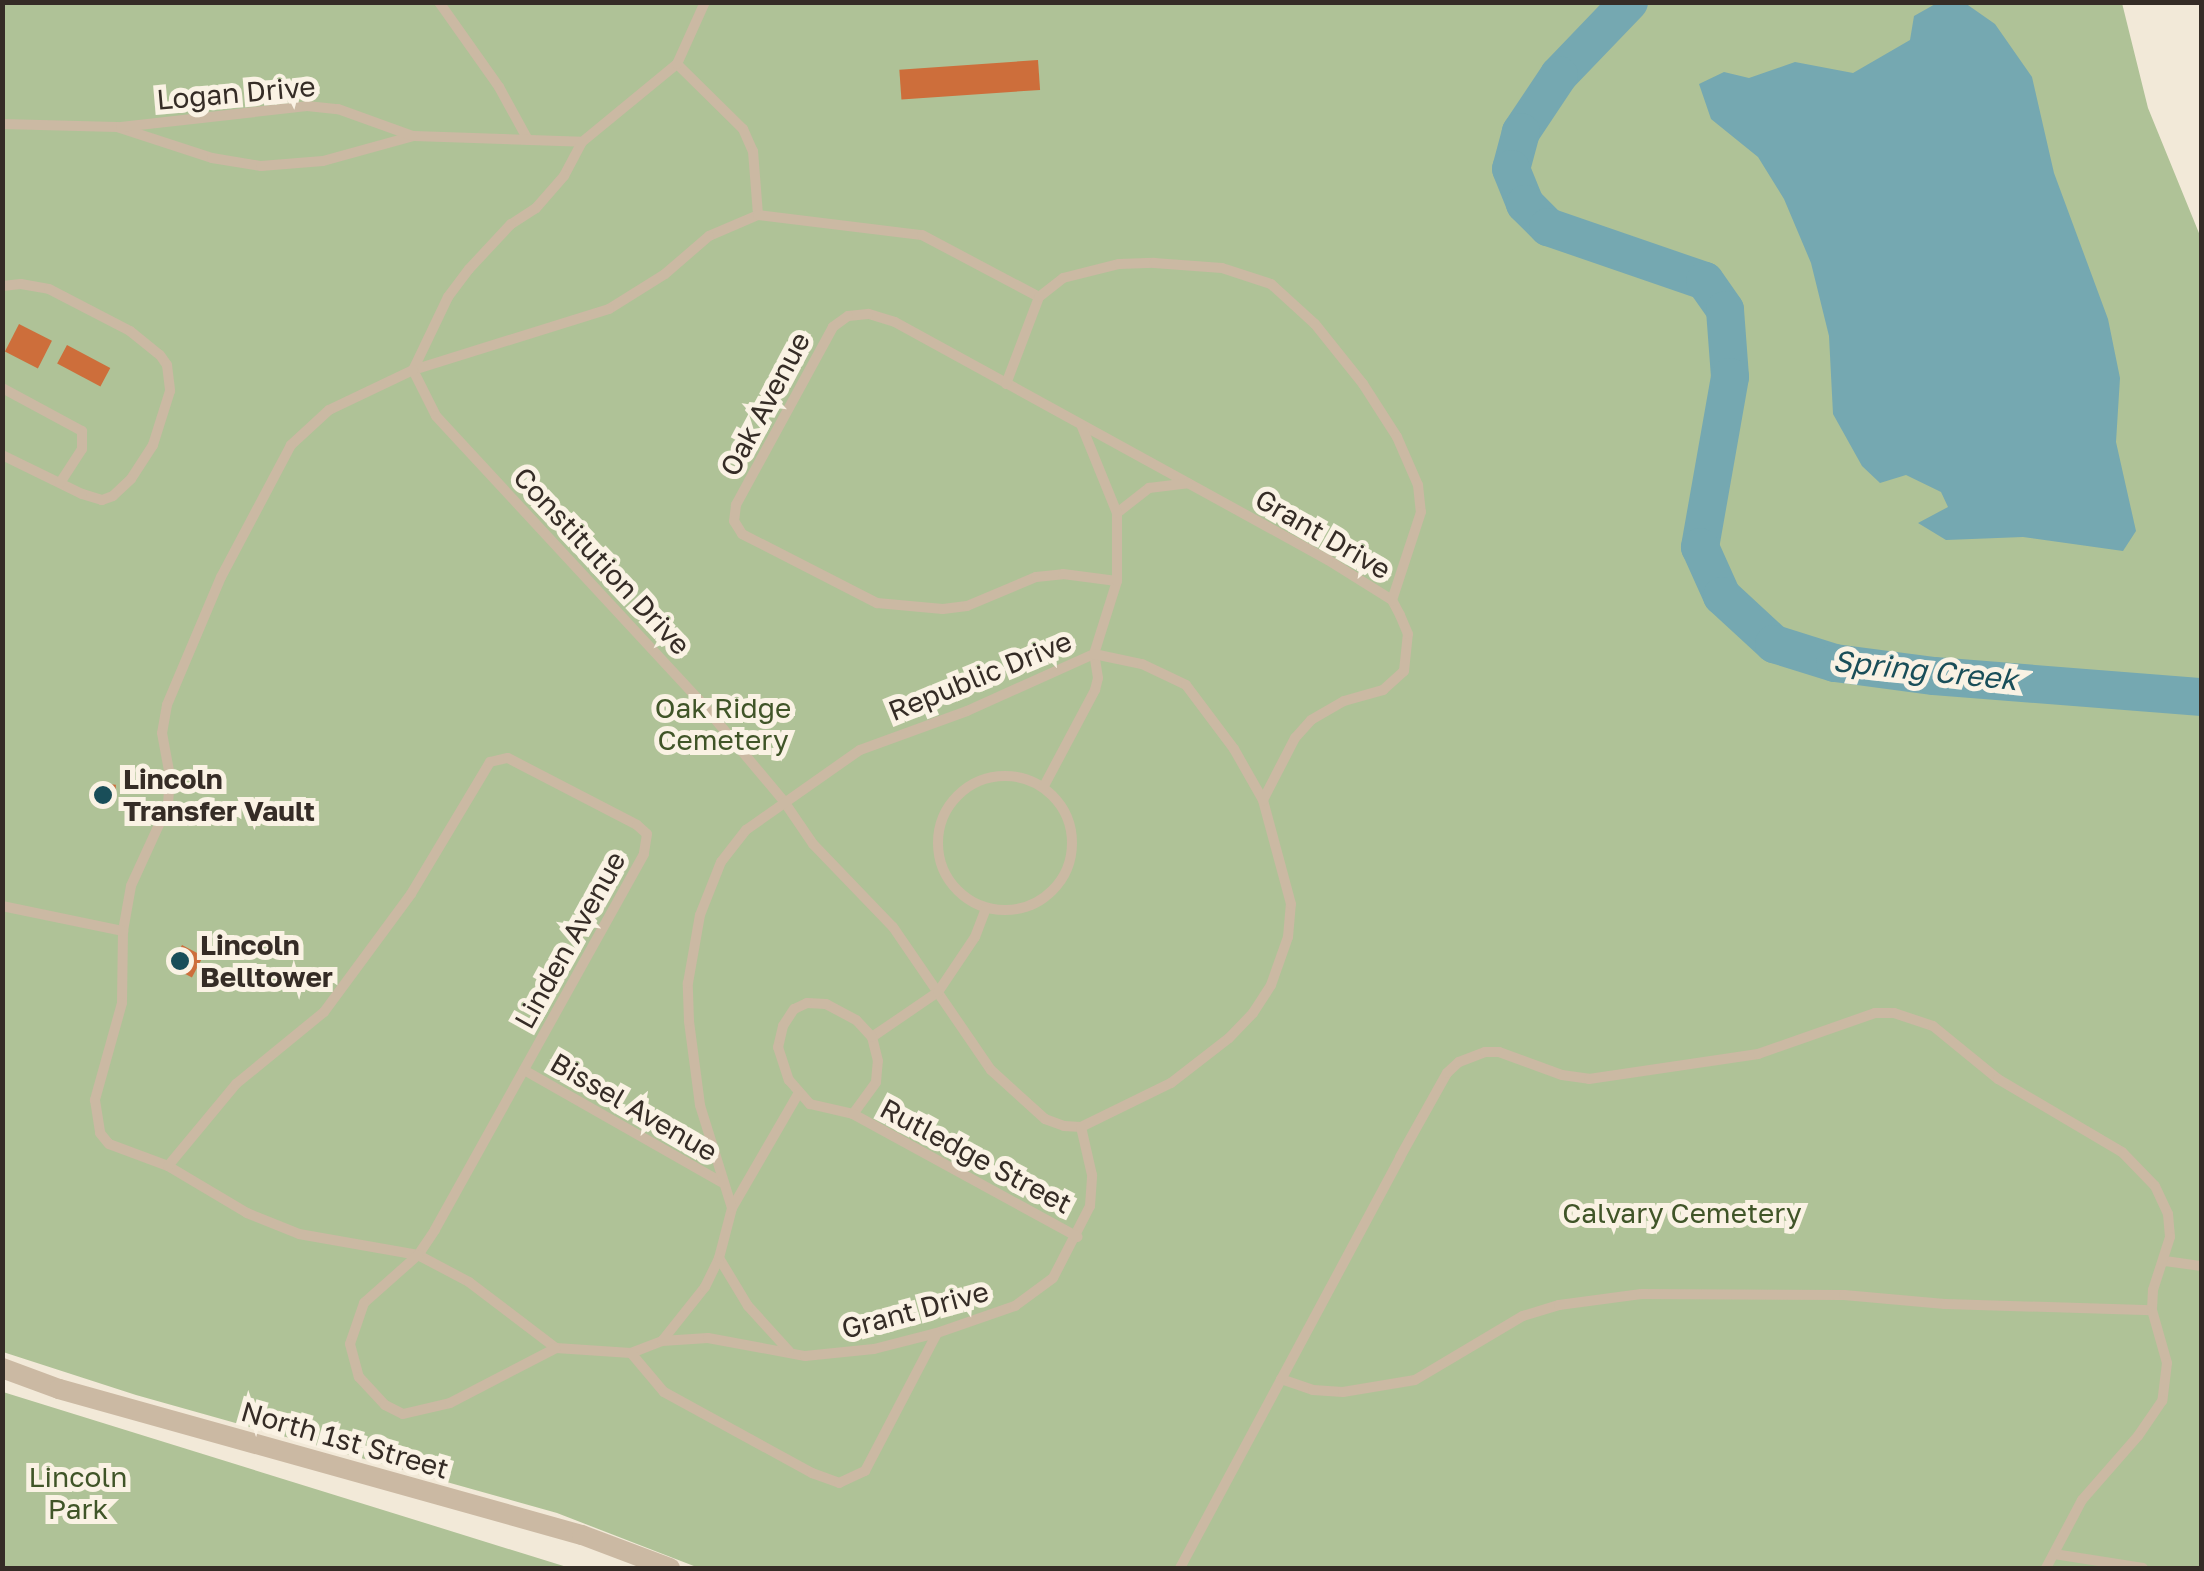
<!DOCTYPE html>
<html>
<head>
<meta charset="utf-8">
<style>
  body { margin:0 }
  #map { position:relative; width:2204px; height:1571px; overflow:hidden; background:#f2e9d8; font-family:"Golos Text",sans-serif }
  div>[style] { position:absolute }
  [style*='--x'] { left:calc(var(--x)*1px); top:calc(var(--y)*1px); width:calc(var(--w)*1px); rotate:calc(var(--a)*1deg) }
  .green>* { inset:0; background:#afc297 }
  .water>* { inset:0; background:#75a8b1 }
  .river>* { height:38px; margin:-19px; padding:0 19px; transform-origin:19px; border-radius:19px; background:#75a8b1 }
  .building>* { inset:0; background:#cd6e3b; transform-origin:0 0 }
  .lane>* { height:10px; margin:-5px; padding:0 5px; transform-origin:5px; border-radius:5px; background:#cbb9a3 }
  .lane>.ring { margin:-5px; padding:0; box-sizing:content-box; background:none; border:10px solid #cbb9a3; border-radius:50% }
  .street>* { height:20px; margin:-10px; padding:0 10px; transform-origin:10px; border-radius:10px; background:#cbb9a3 }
  .dots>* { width:28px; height:28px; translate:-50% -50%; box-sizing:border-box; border:5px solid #faf2e4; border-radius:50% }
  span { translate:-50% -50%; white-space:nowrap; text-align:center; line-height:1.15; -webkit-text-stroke:10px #faf2e4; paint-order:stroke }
  .street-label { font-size:28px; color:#352c26 }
  .park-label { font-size:28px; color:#405528 }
  .poi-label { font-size:28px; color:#352c26; font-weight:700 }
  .left { translate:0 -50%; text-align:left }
  .water-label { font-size:30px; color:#194e59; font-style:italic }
  .frame { position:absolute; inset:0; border:5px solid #352c26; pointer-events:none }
</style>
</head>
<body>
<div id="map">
  <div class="green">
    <i style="clip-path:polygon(3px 3px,2122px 3px,2148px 108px,2201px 238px,2201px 1568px,699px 1568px,557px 1513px,136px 1395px,3px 1352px)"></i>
    <i style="clip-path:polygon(2px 1392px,3px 1392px,570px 1568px,3px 1568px)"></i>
  </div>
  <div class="water">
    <i style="clip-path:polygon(1937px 3px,1965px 3px,1995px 24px,2032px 77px,2054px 173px,2108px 319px,2120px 378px,2116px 442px,2136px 531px,2123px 551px,2023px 537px,1946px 540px,1918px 523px,1948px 507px,1941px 492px,1906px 475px,1880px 483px,1862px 466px,1833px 414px,1829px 336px,1811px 263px,1784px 199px,1758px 157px,1711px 119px,1699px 84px,1724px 72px,1749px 78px,1795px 62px,1853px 73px,1910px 40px,1914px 16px)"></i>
  </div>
  <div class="river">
    <i style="--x:1629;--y:2;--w:101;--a:133.8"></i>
    <i style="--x:1559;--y:75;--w:69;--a:123.7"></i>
    <i style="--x:1521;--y:132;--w:38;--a:105"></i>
    <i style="--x:1511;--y:169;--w:38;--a:68"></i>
    <i style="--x:1525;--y:204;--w:33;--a:45"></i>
    <i style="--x:1548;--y:227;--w:166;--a:19"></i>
    <i style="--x:1705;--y:281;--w:35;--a:55"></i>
    <i style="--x:1725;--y:310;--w:67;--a:85.7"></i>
    <i style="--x:1730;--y:377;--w:173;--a:100"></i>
    <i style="--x:1700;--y:547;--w:54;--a:65.8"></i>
    <i style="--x:1722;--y:596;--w:71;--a:42.7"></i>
    <i style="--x:1774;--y:644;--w:64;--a:17.3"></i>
    <i style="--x:1835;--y:663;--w:100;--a:7.5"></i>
    <i style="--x:1934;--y:676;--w:269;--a:4.5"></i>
  </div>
  <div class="building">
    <i style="left:1038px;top:60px;width:30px;height:139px;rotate:86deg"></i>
    <i style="left:19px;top:324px;width:37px;height:31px;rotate:27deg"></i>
    <i style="left:67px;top:345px;width:49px;height:21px;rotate:28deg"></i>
    <i style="left:95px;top:783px;width:21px;height:18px;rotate:5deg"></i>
    <i style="left:182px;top:945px;width:24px;height:24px;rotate:28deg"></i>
  </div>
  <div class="lane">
    <i style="--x:439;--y:2;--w:104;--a:54.8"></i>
    <i style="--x:499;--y:87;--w:60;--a:61.3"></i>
    <i style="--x:677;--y:64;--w:93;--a:44.6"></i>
    <i style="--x:743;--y:129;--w:24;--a:66"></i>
    <i style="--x:753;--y:151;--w:64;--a:85.5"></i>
    <i style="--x:758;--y:215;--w:53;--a:156.8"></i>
    <i style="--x:709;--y:236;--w:58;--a:139.2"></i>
    <i style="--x:665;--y:274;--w:66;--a:148"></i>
    <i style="--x:609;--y:309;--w:205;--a:162.7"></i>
    <i style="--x:413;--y:370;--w:51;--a:63.4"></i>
    <i style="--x:436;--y:416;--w:387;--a:47.2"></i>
    <i style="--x:699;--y:700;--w:131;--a:50"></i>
    <i style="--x:783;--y:800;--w:53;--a:55.7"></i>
    <i style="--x:813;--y:844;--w:115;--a:46.1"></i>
    <i style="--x:893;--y:927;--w:173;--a:55.6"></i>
    <i style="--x:991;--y:1070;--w:73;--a:42.2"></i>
    <i style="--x:1045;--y:1119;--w:20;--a:20"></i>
    <i style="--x:1064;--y:1126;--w:17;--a:3"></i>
    <i style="--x:1081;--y:1127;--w:100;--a:-26.1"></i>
    <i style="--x:1171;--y:1083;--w:73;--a:-37.8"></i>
    <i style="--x:1229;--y:1038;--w:35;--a:-46"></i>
    <i style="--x:1253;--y:1013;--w:33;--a:-57"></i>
    <i style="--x:1271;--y:985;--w:51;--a:-70.5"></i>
    <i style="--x:1288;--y:937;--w:33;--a:-85"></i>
    <i style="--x:1291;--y:904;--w:108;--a:-105.1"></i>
    <i style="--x:1263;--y:800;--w:70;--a:-62.7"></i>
    <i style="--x:1295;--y:738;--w:24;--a:-48"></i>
    <i style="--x:1311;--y:720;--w:38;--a:-30"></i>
    <i style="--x:1344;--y:701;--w:41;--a:-15.8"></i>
    <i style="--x:1383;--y:690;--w:28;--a:-42"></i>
    <i style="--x:1404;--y:671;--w:37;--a:-84"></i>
    <i style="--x:1408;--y:634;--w:21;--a:-113"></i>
    <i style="--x:1400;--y:615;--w:17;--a:-118"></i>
    <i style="--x:1392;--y:600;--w:75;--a:-148"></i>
    <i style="--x:1328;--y:560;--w:494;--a:-151.2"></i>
    <i style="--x:895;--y:322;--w:28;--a:-163"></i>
    <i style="--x:868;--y:314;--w:20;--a:174"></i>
    <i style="--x:848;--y:316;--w:19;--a:144"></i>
    <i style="--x:833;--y:327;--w:203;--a:118.6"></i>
    <i style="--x:736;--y:505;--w:16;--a:97"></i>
    <i style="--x:734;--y:521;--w:15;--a:58"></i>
    <i style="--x:742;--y:534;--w:152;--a:27.1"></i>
    <i style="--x:877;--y:603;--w:66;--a:5.2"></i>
    <i style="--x:943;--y:609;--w:24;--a:-7"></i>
    <i style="--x:967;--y:606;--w:75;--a:-22.8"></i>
    <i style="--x:1036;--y:577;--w:27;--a:-6"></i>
    <i style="--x:1063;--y:574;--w:54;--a:7.4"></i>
    <i style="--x:2;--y:124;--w:115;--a:1.5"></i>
    <i style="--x:117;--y:127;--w:100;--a:18.1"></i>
    <i style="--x:212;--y:158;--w:50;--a:9.3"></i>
    <i style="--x:261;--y:166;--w:62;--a:-4.6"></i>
    <i style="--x:323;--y:161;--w:94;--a:-15.4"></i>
    <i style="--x:414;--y:136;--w:168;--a:2"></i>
    <i style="--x:582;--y:142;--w:123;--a:-39.4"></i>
    <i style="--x:677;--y:64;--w:68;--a:-65.7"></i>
    <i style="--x:121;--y:127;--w:187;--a:-6.4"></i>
    <i style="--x:307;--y:106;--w:31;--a:6"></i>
    <i style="--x:338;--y:109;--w:80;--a:19.8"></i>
    <i style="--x:582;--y:142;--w:38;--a:118"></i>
    <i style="--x:564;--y:176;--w:43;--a:131.2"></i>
    <i style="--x:536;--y:208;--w:30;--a:147"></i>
    <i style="--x:511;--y:224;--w:62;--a:133"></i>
    <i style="--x:469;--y:269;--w:35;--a:127"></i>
    <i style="--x:448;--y:297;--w:81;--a:115.6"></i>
    <i style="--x:413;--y:370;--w:93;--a:154.5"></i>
    <i style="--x:329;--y:410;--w:52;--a:137.4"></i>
    <i style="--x:291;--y:445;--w:149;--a:117.9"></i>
    <i style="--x:221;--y:577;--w:139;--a:112.9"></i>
    <i style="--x:167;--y:705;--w:28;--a:100"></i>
    <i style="--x:162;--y:733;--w:44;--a:79.5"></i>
    <i style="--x:170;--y:776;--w:29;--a:94"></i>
    <i style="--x:168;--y:805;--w:89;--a:114.6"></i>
    <i style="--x:131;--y:886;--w:46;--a:100.1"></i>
    <i style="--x:123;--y:931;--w:72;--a:90.8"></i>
    <i style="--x:122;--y:1003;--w:101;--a:105.6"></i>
    <i style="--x:95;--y:1100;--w:33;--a:81"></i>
    <i style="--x:100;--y:1133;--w:14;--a:51"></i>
    <i style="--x:109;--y:1144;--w:63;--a:20.4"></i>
    <i style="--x:168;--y:1166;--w:92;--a:30.7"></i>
    <i style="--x:247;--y:1213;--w:56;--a:22"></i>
    <i style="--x:299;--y:1234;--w:121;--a:10"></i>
    <i style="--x:418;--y:1255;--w:58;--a:27.9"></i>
    <i style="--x:469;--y:1282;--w:109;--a:37.2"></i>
    <i style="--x:556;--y:1348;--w:75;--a:3.8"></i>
    <i style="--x:631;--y:1353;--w:33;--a:-21"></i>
    <i style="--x:662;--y:1341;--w:46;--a:-3.7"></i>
    <i style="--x:708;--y:1338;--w:99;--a:10.5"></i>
    <i style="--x:805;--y:1356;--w:69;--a:-5.8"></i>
    <i style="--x:874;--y:1349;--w:65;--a:-14.3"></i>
    <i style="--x:937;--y:1333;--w:83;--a:-19.1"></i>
    <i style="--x:1015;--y:1306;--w:47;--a:-36.4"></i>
    <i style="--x:1053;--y:1278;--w:81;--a:-62.8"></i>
    <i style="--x:1090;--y:1206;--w:31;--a:-86"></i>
    <i style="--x:1092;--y:1175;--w:49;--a:-102.9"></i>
    <i style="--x:758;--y:215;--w:165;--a:7"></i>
    <i style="--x:922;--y:235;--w:132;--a:27.9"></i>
    <i style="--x:2;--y:286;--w:19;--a:-6"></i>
    <i style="--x:21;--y:284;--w:28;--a:10"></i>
    <i style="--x:49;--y:289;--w:91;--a:27.4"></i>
    <i style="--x:130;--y:331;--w:38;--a:39"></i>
    <i style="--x:160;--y:355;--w:12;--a:55"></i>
    <i style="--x:167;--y:365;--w:26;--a:83"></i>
    <i style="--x:170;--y:391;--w:57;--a:107.5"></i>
    <i style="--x:153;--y:445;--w:40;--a:122.9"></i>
    <i style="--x:131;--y:479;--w:25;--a:137"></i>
    <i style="--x:113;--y:496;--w:12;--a:160"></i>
    <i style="--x:102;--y:500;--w:21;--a:-163"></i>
    <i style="--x:82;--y:494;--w:89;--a:-154"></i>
    <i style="--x:1006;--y:384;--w:93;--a:-69.2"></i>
    <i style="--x:1039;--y:297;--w:31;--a:-38"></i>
    <i style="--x:1063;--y:278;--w:58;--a:-14"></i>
    <i style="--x:1119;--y:264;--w:35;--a:-2"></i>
    <i style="--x:1154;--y:263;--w:68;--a:4.2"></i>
    <i style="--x:1222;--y:268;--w:52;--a:18.1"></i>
    <i style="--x:1271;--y:284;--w:59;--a:42.3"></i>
    <i style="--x:1315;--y:324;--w:77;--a:51.3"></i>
    <i style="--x:1363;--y:384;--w:63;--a:57.3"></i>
    <i style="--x:1397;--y:437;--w:52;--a:66.4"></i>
    <i style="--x:1418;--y:485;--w:27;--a:84"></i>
    <i style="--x:1421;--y:512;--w:93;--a:108.2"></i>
    <i style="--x:2;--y:388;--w:91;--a:28.3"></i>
    <i style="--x:82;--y:431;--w:18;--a:90"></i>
    <i style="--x:82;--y:449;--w:40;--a:122.9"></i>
    <i style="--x:1117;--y:513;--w:41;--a:-38"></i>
    <i style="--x:1149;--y:488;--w:39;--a:-7"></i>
    <i class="ring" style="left:938px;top:776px;width:124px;height:124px"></i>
    <i style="--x:1044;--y:786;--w:109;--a:-62"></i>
    <i style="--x:1095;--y:690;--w:12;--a:-76"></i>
    <i style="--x:1098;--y:678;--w:24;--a:-99"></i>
    <i style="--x:1094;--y:654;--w:77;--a:-72.5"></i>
    <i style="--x:1117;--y:581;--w:68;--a:-90"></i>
    <i style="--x:1117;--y:513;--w:93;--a:-112.1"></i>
    <i style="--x:2;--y:906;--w:124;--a:11.7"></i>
    <i style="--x:872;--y:1037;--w:80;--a:-34.3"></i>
    <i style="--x:938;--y:992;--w:66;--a:-56.1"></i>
    <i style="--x:975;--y:937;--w:31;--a:-69"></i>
    <i style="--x:524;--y:1070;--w:227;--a:29.6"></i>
    <i style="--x:853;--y:1114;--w:39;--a:-54"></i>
    <i style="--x:876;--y:1082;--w:21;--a:-85"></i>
    <i style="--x:878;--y:1061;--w:25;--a:-104"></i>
    <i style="--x:872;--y:1037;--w:23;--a:-133"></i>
    <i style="--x:856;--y:1020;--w:34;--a:-152"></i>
    <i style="--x:826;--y:1004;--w:19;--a:-177"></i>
    <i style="--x:807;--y:1003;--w:14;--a:155"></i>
    <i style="--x:794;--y:1009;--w:20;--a:123"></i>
    <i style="--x:783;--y:1026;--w:22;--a:103"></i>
    <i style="--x:778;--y:1047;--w:35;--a:72"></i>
    <i style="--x:789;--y:1080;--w:32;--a:49"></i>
    <i style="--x:810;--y:1104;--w:44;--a:13.1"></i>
    <i style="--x:853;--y:1114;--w:256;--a:28.7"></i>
    <i style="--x:168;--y:1166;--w:107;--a:-50.3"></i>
    <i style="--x:236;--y:1084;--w:114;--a:-39.3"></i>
    <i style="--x:324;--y:1012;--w:147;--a:-53.6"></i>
    <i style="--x:411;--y:894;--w:154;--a:-59.1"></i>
    <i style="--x:490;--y:762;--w:18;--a:-13"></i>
    <i style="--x:508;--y:758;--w:145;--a:27.4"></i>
    <i style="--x:637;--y:825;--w:13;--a:42"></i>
    <i style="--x:647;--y:834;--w:20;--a:99"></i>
    <i style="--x:644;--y:854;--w:430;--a:119.1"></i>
    <i style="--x:435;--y:1230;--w:30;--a:124"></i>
    <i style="--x:418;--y:1255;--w:72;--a:138.4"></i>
    <i style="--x:364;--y:1303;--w:43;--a:108.9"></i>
    <i style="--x:350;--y:1344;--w:34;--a:75"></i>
    <i style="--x:359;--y:1377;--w:38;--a:47"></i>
    <i style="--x:385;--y:1405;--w:20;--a:27"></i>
    <i style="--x:403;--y:1414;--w:48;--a:-13.2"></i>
    <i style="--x:450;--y:1403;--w:119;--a:-27.4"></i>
    <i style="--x:732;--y:1208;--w:132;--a:-59.9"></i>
    <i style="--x:2165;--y:1261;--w:37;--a:8"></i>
    <i style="--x:662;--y:1341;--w:69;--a:-51.5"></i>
    <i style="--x:705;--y:1287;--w:32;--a:-64"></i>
    <i style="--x:789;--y:1351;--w:61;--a:-132.3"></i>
    <i style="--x:748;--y:1306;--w:56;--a:-121.1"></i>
    <i style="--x:719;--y:1258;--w:52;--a:-75.4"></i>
    <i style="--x:732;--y:1208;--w:108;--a:-107.3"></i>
    <i style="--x:700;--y:1105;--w:85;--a:-97.5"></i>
    <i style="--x:689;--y:1021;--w:38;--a:-92"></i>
    <i style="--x:688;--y:983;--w:69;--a:-80"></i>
    <i style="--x:700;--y:915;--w:57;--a:-68.4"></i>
    <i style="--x:721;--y:862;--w:41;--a:-52"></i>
    <i style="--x:746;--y:830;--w:139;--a:-35.1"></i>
    <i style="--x:860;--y:750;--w:114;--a:-20"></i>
    <i style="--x:967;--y:711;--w:139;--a:-24.2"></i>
    <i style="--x:1094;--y:654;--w:49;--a:11.8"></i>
    <i style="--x:1142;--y:664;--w:49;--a:25.5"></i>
    <i style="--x:1186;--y:685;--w:80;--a:53.1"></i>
    <i style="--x:1234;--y:749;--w:59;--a:60.4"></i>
    <i style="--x:631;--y:1353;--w:51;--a:49.8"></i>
    <i style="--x:664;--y:1392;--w:169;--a:28.7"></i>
    <i style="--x:812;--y:1473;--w:29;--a:20"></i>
    <i style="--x:839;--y:1483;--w:29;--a:-25"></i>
    <i style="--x:865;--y:1471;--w:156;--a:-62.4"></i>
    <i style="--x:1281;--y:1379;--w:34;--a:19"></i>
    <i style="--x:1313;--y:1390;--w:30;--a:4"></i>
    <i style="--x:1343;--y:1392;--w:73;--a:-9.5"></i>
    <i style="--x:1415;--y:1380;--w:126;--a:-30.7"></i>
    <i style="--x:1523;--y:1316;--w:38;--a:-17"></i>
    <i style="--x:1559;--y:1305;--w:83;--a:-7.6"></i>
    <i style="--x:1641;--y:1294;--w:203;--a:0.3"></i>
    <i style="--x:1844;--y:1295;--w:101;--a:5.1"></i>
    <i style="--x:1945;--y:1304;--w:207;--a:1.7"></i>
    <i style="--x:2054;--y:1554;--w:90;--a:8.9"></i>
    <i style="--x:1180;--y:1568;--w:466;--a:-61.8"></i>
    <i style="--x:1400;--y:1157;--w:96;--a:-60.8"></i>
    <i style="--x:1447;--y:1073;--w:16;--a:-43"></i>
    <i style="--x:1459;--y:1062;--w:28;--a:-21"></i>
    <i style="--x:1485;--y:1052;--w:14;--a:0"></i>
    <i style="--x:1499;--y:1052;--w:67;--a:20.1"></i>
    <i style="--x:1562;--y:1075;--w:27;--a:8"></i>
    <i style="--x:1589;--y:1079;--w:171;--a:-8.4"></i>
    <i style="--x:1758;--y:1054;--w:124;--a:-19.3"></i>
    <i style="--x:1875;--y:1013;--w:19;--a:0"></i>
    <i style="--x:1894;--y:1013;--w:41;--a:18.4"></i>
    <i style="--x:1933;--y:1026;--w:84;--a:39.2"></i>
    <i style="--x:1998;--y:1079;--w:144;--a:30.5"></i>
    <i style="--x:2122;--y:1152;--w:47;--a:45.9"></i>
    <i style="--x:2155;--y:1186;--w:31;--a:65"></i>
    <i style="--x:2168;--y:1214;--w:23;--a:85"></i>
    <i style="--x:2170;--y:1237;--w:56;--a:107.8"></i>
    <i style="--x:2153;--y:1290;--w:20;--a:93"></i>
    <i style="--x:2152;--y:1310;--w:55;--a:74.2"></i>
    <i style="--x:2167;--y:1363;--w:38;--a:97"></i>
    <i style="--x:2162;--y:1401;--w:42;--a:124.4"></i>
    <i style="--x:2138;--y:1436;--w:85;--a:131.2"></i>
    <i style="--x:2082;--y:1500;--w:77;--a:117.9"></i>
  </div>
  <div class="street">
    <i style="--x:2;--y:1368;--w:61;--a:20.2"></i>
    <i style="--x:59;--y:1389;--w:543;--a:15.6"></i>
    <i style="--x:582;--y:1535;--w:94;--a:20.6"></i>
  </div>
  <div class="dots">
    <i style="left:103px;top:795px;background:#194e59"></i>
    <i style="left:180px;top:961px;background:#194e59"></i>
  </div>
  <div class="street-label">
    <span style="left:236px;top:93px;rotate:-5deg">Logan Drive</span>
    <span style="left:765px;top:404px;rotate:-62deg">Oak Avenue</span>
    <span style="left:1323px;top:534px;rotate:30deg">Grant Drive</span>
    <span style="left:602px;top:561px;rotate:47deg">Constitution Drive</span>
    <span style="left:980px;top:676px;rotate:-22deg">Republic Drive</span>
    <span style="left:570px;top:940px;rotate:-61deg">Linden Avenue</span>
    <span style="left:634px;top:1107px;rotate:30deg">Bissel Avenue</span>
    <span style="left:976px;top:1156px;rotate:28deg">Rutledge Street</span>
    <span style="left:915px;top:1310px;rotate:-15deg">Grant Drive</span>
    <span style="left:345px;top:1440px;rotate:16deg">North 1st Street</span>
  </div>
  <div class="park-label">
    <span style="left:723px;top:724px">Oak Ridge<br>Cemetery</span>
    <span style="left:1682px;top:1213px">Calvary Cemetery</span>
    <span style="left:78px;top:1493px">Lincoln<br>Park</span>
  </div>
  <div class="poi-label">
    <span class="left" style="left:123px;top:795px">Lincoln<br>Transfer Vault</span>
    <span class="left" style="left:200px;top:961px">Lincoln<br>Belltower</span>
  </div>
  <div class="water-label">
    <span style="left:1925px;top:670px;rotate:6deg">Spring Creek</span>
  </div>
  <div class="frame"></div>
</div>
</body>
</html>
